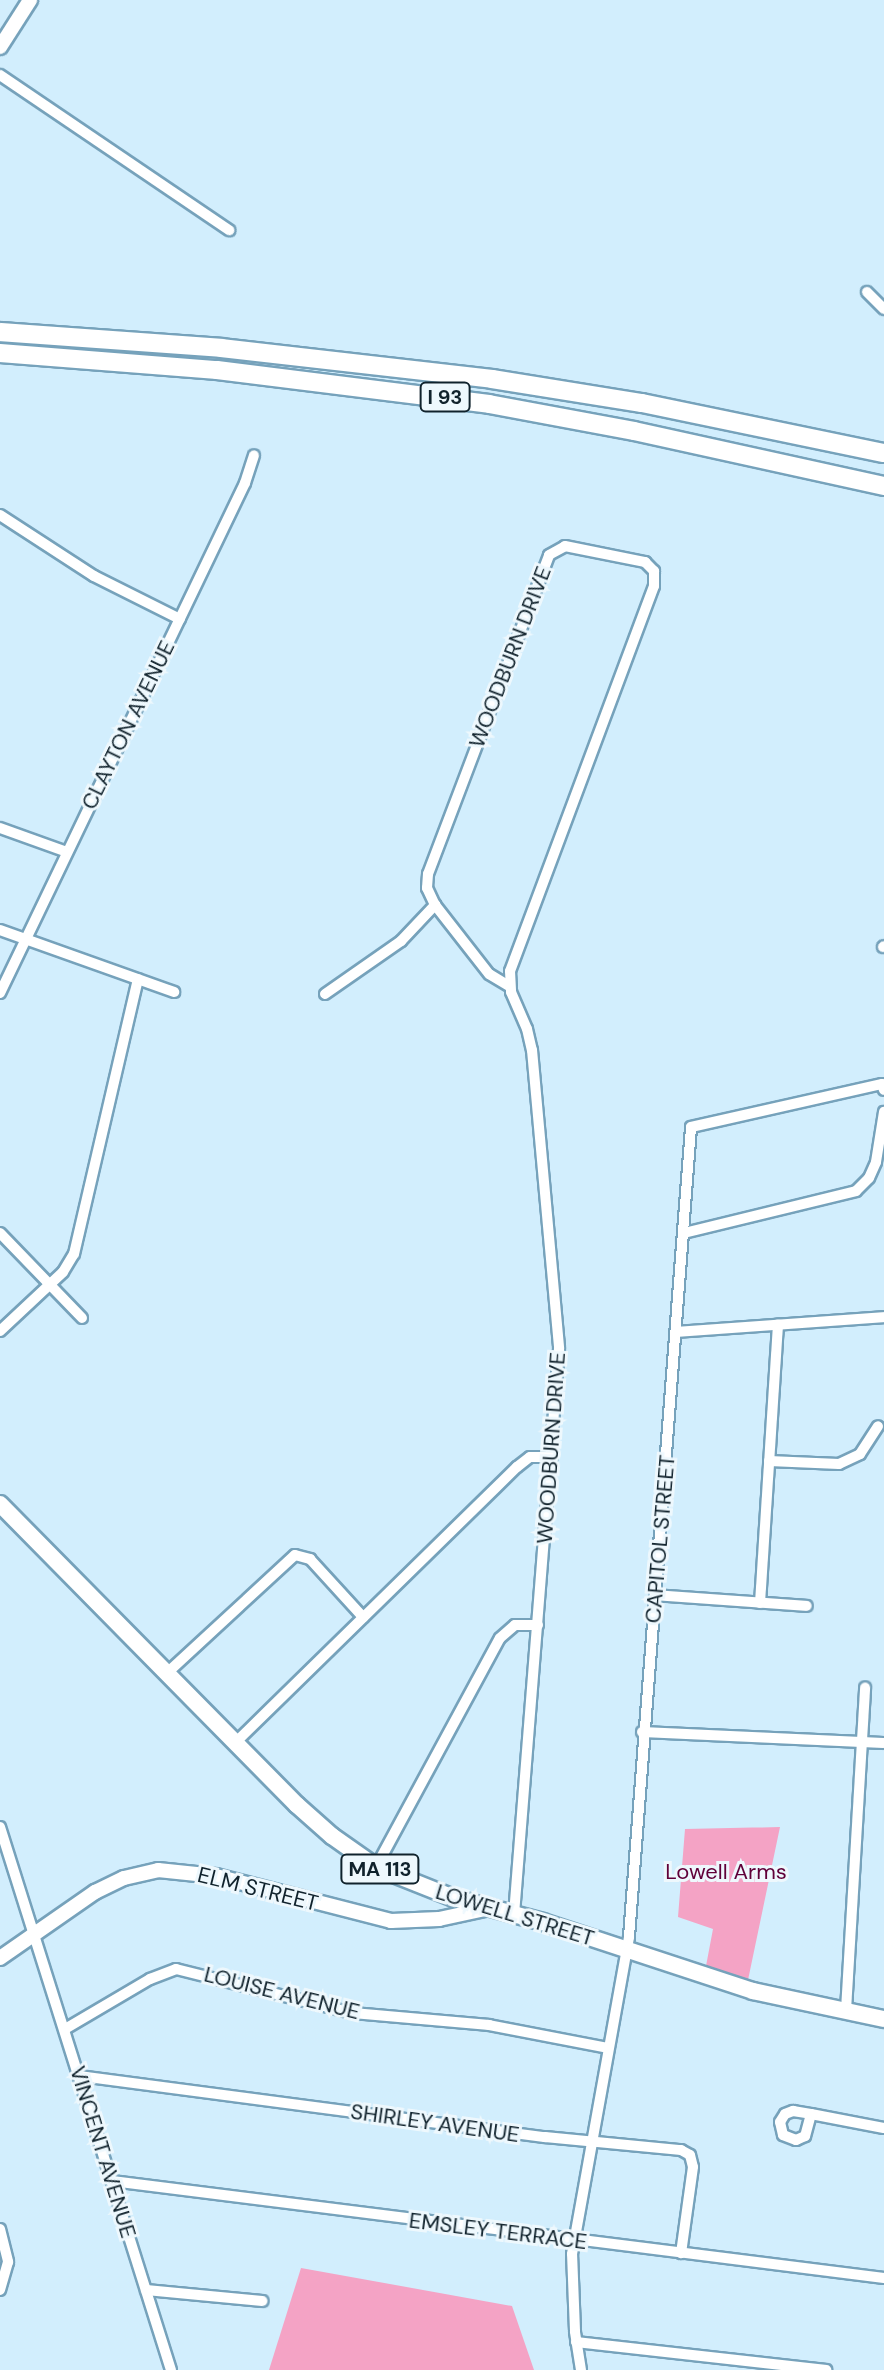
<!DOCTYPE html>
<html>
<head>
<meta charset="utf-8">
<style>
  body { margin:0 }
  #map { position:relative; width:884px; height:2370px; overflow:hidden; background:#d2eefd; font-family:"DM Sans",sans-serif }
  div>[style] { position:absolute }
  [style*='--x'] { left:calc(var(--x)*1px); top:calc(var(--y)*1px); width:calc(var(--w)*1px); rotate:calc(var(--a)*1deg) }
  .green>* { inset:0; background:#f4a3c5 }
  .roads { filter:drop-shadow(2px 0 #76a2bb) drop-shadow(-2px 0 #76a2bb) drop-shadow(0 2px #76a2bb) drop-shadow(0 -2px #76a2bb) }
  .street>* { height:10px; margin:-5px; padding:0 5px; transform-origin:5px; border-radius:5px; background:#fff }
  .secondary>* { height:14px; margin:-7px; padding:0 7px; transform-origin:7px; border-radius:7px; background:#fff }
  .primary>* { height:16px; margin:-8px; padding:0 8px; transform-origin:8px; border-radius:8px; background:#fff }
  .highway>* { height:18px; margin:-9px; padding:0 9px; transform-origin:9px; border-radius:9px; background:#fff }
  span { translate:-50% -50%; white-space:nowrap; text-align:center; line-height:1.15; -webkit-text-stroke:6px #eef8fd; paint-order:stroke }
  .shield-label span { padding:2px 6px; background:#eef8fd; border:2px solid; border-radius:6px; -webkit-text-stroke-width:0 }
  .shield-label { font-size:20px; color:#10222c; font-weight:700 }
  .street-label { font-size:22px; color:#10222c }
  .park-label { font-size:22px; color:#600039 }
</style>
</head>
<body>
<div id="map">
  <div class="green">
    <i style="clip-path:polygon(780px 1827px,748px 1980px,706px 1966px,713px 1929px,678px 1917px,685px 1829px)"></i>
    <i style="clip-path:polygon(301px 2268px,512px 2306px,534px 2370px,269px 2370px)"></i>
  </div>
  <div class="roads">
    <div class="street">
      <i style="--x:0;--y:75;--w:277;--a:34.1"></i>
      <i style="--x:867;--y:292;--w:24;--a:45"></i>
      <i style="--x:0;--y:515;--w:112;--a:33"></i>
      <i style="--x:94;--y:576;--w:96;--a:26.6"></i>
      <i style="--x:0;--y:828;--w:71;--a:19.7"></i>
      <i style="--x:0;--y:930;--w:185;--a:19.6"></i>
      <i style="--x:883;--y:947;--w:1;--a:-45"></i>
      <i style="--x:509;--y:986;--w:23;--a:-149"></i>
      <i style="--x:489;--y:974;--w:88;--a:-128"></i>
      <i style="--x:435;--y:905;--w:19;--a:-115"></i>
      <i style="--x:427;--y:888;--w:14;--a:-86"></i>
      <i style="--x:428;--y:874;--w:341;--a:-69.2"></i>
      <i style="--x:549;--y:555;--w:18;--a:-29"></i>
      <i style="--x:565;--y:546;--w:82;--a:11.3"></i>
      <i style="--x:645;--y:562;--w:13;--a:45"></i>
      <i style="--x:654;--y:571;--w:15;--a:90"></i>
      <i style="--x:654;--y:586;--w:411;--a:110.5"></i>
      <i style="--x:510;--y:971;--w:21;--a:87"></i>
      <i style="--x:511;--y:992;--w:40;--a:66.6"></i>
      <i style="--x:527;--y:1029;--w:22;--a:77"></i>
      <i style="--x:532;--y:1050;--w:300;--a:84.8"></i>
      <i style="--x:559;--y:1349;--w:567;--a:94.55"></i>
      <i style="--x:0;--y:993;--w:566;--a:-64.34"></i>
      <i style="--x:245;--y:483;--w:29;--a:-72"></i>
      <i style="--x:325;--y:994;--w:93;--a:-34.9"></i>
      <i style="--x:401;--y:941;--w:50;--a:-46.6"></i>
      <i style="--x:0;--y:1233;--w:118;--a:46"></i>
      <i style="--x:684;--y:1233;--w:177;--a:-13.7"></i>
      <i style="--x:856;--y:1191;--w:18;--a:-45"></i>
      <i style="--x:869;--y:1178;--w:17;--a:-66"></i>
      <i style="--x:876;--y:1162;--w:51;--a:-80.9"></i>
      <i style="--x:0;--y:1331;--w:86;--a:-43.1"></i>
      <i style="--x:63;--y:1272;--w:21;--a:-59"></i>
      <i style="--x:74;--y:1254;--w:282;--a:-76.9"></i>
      <i style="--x:677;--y:1332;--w:208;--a:-4.1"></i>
      <i style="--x:769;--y:1461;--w:70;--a:2.5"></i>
      <i style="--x:839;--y:1464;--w:23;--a:-25"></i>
      <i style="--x:860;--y:1454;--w:33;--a:-57"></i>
      <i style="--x:655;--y:1595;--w:152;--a:4.1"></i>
      <i style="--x:760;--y:1603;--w:279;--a:-86.3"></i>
      <i style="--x:167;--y:1673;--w:174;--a:-42.7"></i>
      <i style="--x:295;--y:1555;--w:16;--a:15"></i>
      <i style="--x:310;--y:1559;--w:79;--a:47.6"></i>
      <i style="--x:642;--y:1732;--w:242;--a:2.6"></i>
      <i style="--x:236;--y:1742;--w:393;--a:-44.4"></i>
      <i style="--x:517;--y:1467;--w:16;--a:-38"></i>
      <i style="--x:530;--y:1457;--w:22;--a:0"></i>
      <i style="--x:0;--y:1827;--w:569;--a:72.52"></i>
      <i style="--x:376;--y:1867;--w:260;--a:-61.6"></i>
      <i style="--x:500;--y:1638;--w:20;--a:-41"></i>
      <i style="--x:515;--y:1625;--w:23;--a:0"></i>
      <i style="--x:846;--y:2010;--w:323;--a:-86.6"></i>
      <i style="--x:65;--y:2029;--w:99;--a:-30.5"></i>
      <i style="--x:150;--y:1979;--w:28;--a:-21"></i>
      <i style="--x:176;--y:1969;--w:182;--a:14"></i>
      <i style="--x:353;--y:2013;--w:137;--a:5"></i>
      <i style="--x:489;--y:2025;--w:121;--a:10.9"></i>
      <i style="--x:80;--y:2076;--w:469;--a:7.5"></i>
      <i style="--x:545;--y:2137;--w:137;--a:5.5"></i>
      <i style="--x:681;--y:2150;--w:10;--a:29"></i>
      <i style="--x:690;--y:2155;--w:12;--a:76"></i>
      <i style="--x:693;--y:2167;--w:87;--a:97.9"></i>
      <i style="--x:811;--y:2114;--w:23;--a:105"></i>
      <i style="--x:805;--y:2136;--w:10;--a:156"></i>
      <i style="--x:796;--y:2140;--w:14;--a:-159"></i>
      <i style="--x:783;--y:2135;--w:13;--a:-103"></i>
      <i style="--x:780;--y:2122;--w:9;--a:-58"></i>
      <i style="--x:785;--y:2114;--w:9;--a:-21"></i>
      <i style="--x:793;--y:2111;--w:18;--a:9"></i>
      <i style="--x:811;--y:2114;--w:74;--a:10.9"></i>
      <i style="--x:112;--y:2181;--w:778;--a:7.16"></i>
      <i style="--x:0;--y:2229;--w:34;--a:76"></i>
      <i style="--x:8;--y:2262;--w:29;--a:106"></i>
      <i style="--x:146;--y:2290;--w:117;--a:5.4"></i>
      <i style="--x:576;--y:2342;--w:252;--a:6.4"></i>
      <i style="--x:581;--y:2370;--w:39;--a:-99"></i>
      <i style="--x:575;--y:2331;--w:77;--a:-92.2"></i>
      <i style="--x:572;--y:2254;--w:322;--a:-79.8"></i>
      <i style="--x:629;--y:1937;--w:812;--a:-85.62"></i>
      <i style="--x:691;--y:1127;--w:196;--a:-12.7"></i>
      <i style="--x:882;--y:1084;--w:6;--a:72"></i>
    </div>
    <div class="secondary">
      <i style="--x:0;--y:47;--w:56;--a:-57.4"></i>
      <i style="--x:0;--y:1958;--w:116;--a:-34.8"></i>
      <i style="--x:95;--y:1892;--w:32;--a:-26"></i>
      <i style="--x:124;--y:1878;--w:35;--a:-13"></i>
      <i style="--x:158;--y:1870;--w:58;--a:5.9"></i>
      <i style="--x:216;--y:1876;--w:181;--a:14.4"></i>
      <i style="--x:391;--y:1921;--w:48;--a:-2.4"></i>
      <i style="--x:439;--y:1919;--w:52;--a:-12.2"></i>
    </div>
    <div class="primary">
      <i style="--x:0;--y:1504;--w:423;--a:45.4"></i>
      <i style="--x:297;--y:1805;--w:47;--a:41.5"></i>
      <i style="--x:332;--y:1836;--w:54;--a:35.2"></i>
      <i style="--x:376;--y:1867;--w:84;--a:21.7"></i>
      <i style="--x:454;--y:1898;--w:92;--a:15.1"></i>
      <i style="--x:543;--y:1922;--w:221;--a:18.2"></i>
      <i style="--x:753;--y:1991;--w:134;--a:12.1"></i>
    </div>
    <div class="highway">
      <i style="--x:0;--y:332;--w:222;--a:4.1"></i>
      <i style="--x:221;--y:348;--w:273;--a:6.5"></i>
      <i style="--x:492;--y:379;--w:152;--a:9.1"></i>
      <i style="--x:642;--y:403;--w:247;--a:11.7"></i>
      <i style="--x:0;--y:353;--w:218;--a:4.5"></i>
      <i style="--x:217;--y:370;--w:274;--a:7.1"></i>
      <i style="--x:489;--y:404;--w:147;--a:10.5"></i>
      <i style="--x:634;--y:431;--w:256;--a:12.4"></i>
    </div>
  </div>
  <div class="shield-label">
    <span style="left:445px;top:397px">I 93</span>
    <span style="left:380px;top:1869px">MA 113</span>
  </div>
  <div class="street-label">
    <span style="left:510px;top:657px;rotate:-69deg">WOODBURN DRIVE</span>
    <span style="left:128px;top:725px;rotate:-64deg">CLAYTON AVENUE</span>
    <span style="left:551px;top:1448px;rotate:-86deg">WOODBURN DRIVE</span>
    <span style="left:660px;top:1539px;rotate:-85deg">CAPITOL STREET</span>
    <span style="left:258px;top:1889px;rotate:14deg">ELM STREET</span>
    <span style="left:515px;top:1915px;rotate:17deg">LOWELL STREET</span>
    <span style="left:282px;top:1993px;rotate:14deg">LOUISE AVENUE</span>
    <span style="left:435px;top:2123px;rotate:8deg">SHIRLEY AVENUE</span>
    <span style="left:103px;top:2152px;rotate:73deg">VINCENT AVENUE</span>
    <span style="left:498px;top:2231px;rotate:7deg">EMSLEY TERRACE</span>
  </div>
  <div class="park-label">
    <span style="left:726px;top:1872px">Lowell Arms</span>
  </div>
</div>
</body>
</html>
